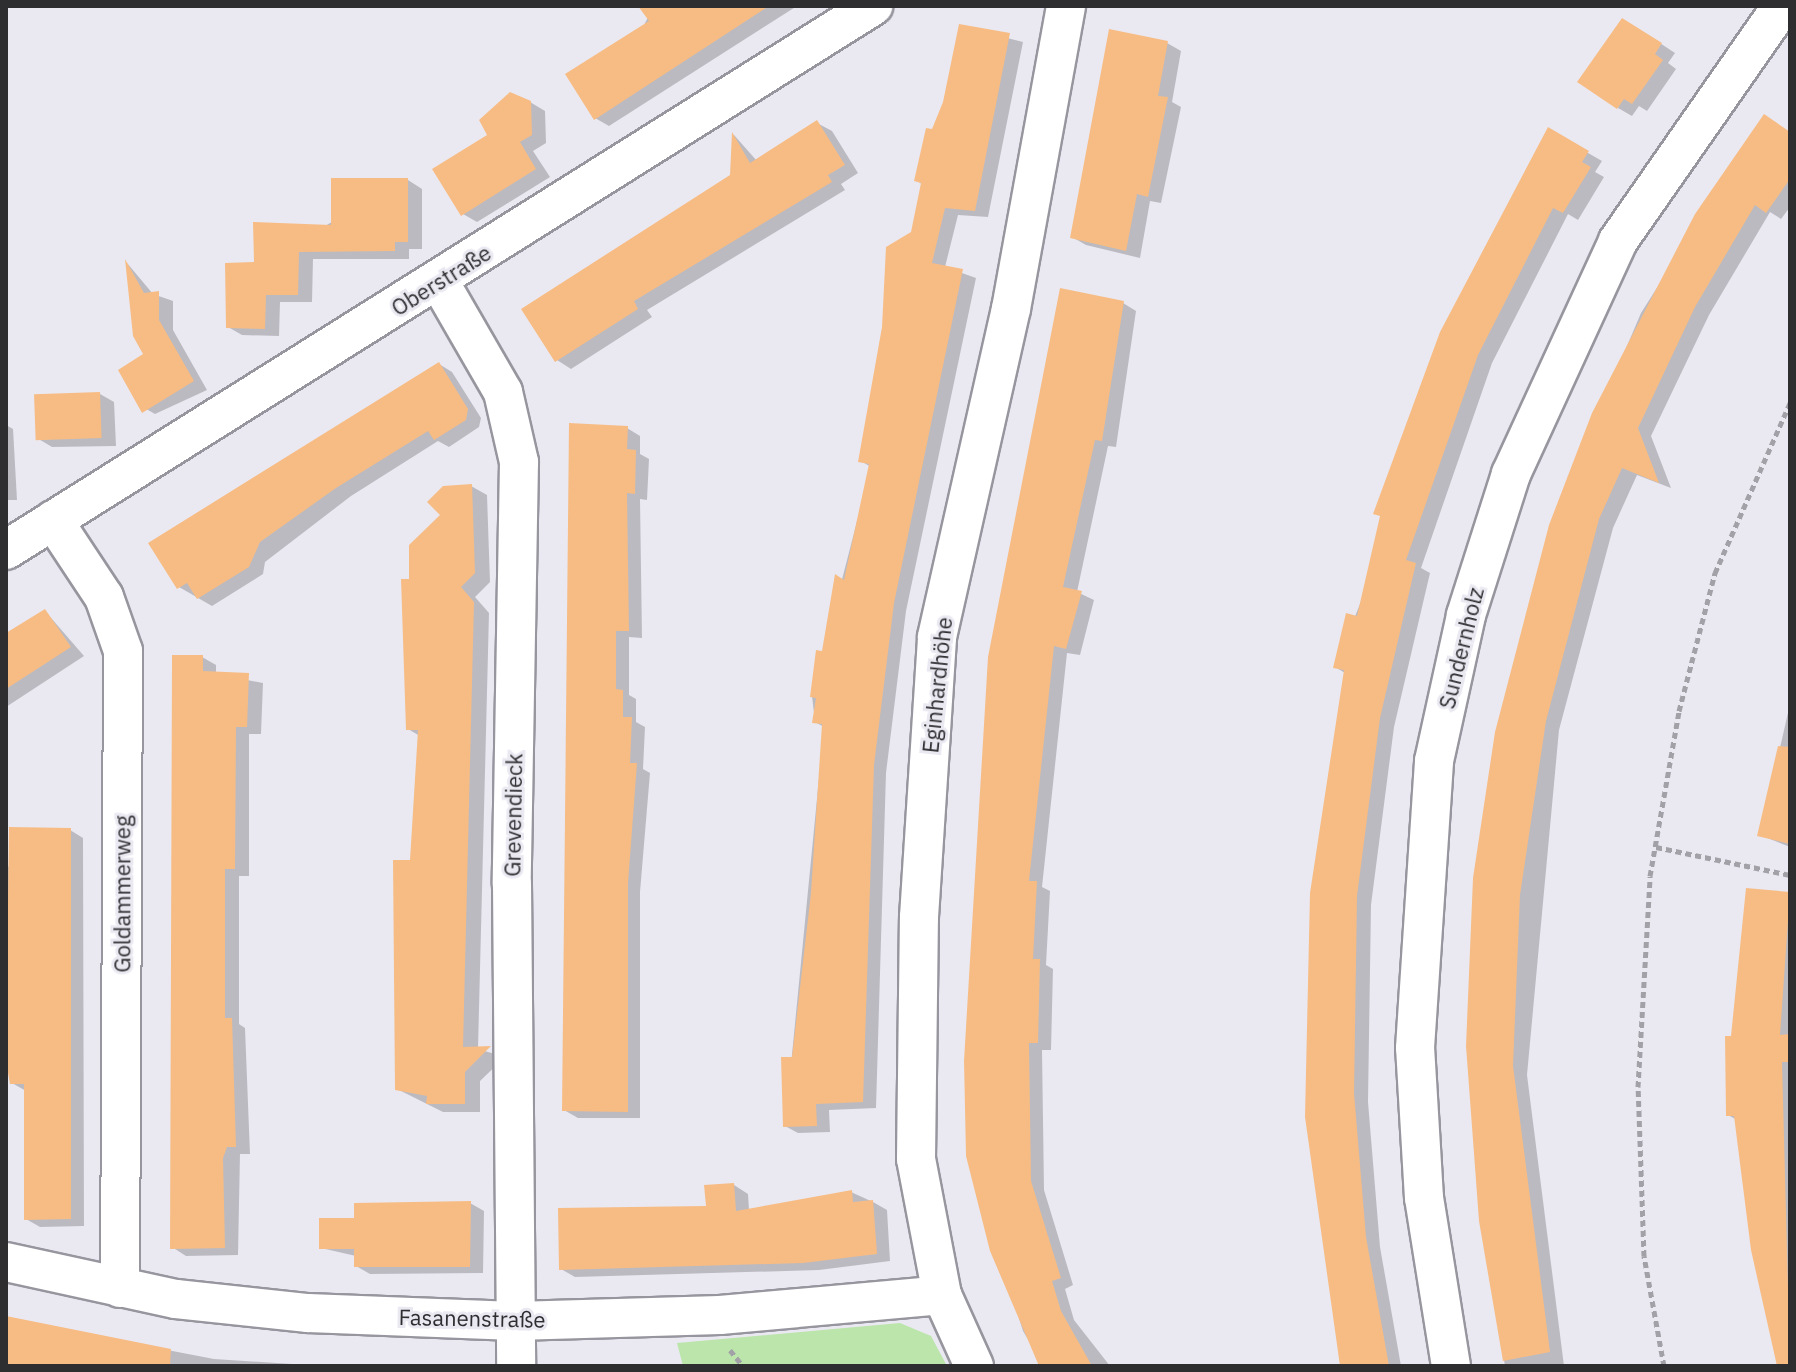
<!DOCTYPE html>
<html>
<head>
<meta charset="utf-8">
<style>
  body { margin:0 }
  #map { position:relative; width:1796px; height:1372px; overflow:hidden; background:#eae9f2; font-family:"IBM Plex Sans",sans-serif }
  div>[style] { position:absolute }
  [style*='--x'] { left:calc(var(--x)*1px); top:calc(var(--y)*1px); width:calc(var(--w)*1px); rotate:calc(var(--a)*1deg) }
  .green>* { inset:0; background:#bbe5aa }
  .shadow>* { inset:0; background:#0003 }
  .building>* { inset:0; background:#f7bc84; transform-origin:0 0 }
  .path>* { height:5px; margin-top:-2.5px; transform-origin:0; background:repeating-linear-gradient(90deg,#a1a1a7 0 6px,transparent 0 10px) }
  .roads { filter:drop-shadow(2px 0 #97959e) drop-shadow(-2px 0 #97959e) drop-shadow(0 2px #97959e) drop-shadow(0 -2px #97959e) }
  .street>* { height:38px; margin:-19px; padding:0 19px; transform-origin:19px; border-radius:19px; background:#fff }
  span { translate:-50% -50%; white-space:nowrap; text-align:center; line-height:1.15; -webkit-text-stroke:6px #eae9f2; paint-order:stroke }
  .street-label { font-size:22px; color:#2e2e31 }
  .frame { position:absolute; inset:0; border:8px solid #2e2e31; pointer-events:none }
</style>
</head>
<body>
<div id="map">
  <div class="green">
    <i style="clip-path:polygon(900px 1323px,931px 1336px,947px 1366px,683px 1366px,677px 1343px)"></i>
  </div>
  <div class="shadow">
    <i style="clip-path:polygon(654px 6px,797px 6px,609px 126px,595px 118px)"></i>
    <i style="clip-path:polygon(960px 26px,1023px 42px,988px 217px,958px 215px,945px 267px,976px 278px,906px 611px,886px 773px,876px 1108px,829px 1110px,830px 1132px,798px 1133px,785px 1126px,824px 727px,815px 722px,812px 696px,871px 467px,861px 461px,923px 185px,916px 180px,945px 102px)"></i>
    <i style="clip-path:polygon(1637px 28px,1675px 53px,1668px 63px,1676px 69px,1647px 111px,1639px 106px,1632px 116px,1618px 108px)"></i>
    <i style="clip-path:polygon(1167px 43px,1181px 51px,1172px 102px,1181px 107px,1161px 203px,1150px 201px,1140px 258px,1086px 245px,1072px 237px)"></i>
    <i style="clip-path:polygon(530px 102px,545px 111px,546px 143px,533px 151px,550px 177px,477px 222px,463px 214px,490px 135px)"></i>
    <i style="clip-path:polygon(1765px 117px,1790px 133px,1790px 207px,1781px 219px,1770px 212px,1709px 315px,1651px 436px,1671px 488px,1637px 475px,1613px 528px,1559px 730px,1527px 1075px,1564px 1366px,1505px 1366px,1481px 1220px,1551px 525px,1641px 313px)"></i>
    <i style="clip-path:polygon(817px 123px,832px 131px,858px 173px,841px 184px,845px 190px,647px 310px,652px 317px,571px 369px,557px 360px,732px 176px,734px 135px,757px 161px)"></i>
    <i style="clip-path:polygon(1548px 130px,1602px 161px,1595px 172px,1604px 177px,1578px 220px,1568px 214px,1492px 363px,1421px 568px,1430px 573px,1394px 727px,1371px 905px,1368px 1102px,1380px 1247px,1401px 1366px,1345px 1366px,1307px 1117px,1345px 673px,1335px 667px)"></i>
    <i style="clip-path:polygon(408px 180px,422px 189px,422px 249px,409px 249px,409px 259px,313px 259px,312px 302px,280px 302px,279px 336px,242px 335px,228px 327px,256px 264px)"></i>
    <i style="clip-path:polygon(127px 263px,153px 294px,173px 301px,173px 330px,207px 390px,155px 414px,141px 406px,146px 355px)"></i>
    <i style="clip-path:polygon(1123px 303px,1136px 311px,1116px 447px,1108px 446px,1077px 592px,1094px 600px,1080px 655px,1067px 653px,1042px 887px,1050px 891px,1046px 965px,1053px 969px,1051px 1050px,1042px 1050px,1044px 1190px,1073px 1285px,1065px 1289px,1074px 1320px,1110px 1366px,1044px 1366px,1023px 1331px,971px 1167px,990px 657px)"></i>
    <i style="clip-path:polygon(439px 364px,452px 372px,481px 418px,479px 427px,449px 447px,438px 441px,351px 496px,265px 562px,263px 574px,212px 606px,179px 587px)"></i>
    <i style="clip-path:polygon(100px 394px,114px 402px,116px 446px,52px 447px,37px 438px)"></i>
    <i style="clip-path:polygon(6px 425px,13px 429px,17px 500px,6px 500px)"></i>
    <i style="clip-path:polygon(627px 428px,640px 436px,640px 454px,649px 459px,647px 500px,640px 499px,642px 638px,629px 637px,629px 695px,636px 699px,636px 722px,645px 727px,643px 769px,650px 773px,640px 892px,640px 1118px,578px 1118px,564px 1110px)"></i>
    <i style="clip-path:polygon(471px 486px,487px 495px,490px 582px,475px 597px,489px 613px,478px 1049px,505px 1057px,480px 1081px,480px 1112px,443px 1112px,397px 1089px,420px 736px,408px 729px,411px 581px)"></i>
    <i style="clip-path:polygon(45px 611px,84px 656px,6px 707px,6px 636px)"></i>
    <i style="clip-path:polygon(202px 657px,216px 665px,216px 674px,263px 683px,261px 734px,249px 734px,249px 876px,239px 876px,239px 1024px,245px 1028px,250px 1154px,240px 1154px,238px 1255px,186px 1256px,172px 1247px)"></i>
    <i style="clip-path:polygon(1790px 704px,1790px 847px,1760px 835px)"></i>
    <i style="clip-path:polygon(70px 830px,83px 838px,84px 1226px,40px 1227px,26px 1219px,26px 1091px,12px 1083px,6px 868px)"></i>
    <i style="clip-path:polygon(1748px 890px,1790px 894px,1790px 1366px,1780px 1366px,1737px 1120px,1728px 1115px)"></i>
    <i style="clip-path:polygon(734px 1185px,748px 1194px,749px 1210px,851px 1192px,873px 1202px,887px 1210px,890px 1261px,819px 1270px,575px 1277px,561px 1269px,708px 1208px)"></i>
    <i style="clip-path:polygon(470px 1203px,484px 1211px,483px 1273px,370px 1274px,356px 1266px,356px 1256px,321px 1248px,356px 1220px)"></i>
    <i style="clip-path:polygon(6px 1319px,214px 1359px,323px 1366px,6px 1366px)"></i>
  </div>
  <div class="building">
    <i style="clip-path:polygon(638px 6px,769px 6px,594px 120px,565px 74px,649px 21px)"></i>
    <i style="clip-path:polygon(1622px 18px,1662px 43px,1655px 54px,1663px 60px,1632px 104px,1624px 99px,1617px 109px,1577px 82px)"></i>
    <i style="clip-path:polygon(959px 24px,1010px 33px,975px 211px,945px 208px,932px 263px,963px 269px,894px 603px,874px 765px,863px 1102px,816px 1104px,817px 1126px,783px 1127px,781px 1057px,792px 1057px,811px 893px,822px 724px,812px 723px,816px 698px,810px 697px,816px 650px,822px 651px,835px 574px,844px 580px,869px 464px,858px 462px,882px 327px,886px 247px,911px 232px,921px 183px,914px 181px,926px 128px,932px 129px,943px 102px)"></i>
    <i style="clip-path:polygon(1109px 29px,1168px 41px,1158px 96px,1168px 97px,1148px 197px,1137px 194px,1126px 251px,1070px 238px)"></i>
    <i style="clip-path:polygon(510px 92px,531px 101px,532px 135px,520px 142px,536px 169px,461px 216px,432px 169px,487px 135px,479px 120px)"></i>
    <i style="clip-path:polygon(1764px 114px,1790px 132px,1790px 179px,1766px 213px,1755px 205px,1695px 307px,1638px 428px,1659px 483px,1622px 468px,1599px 519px,1546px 721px,1520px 895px,1513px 1066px,1550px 1352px,1503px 1361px,1479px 1221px,1466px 1046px,1473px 878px,1495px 732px,1549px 525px,1592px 413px,1695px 214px)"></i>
    <i style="clip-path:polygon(817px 120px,845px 165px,828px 175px,832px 182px,634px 301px,638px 309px,555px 362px,521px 309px,730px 175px,732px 132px,750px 163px)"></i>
    <i style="clip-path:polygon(1548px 127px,1589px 151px,1582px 162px,1591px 167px,1563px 213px,1553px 208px,1478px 355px,1406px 560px,1416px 563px,1380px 718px,1357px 896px,1354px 1093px,1366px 1237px,1389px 1366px,1340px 1366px,1305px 1117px,1310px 893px,1344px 670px,1333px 668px,1346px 613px,1357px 616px,1380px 516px,1373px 514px,1440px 332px)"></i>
    <i style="clip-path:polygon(331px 178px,408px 178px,408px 242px,395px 242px,395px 251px,299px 252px,298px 295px,266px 295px,265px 329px,226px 328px,225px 263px,254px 262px,253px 222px,331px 225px)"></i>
    <i style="clip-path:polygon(125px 259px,144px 293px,159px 291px,159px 320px,194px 381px,142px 413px,118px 370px,143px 354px,133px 336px)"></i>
    <i style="clip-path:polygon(1060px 288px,1124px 301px,1102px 441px,1095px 440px,1063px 587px,1082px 591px,1066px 649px,1054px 646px,1029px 881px,1037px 881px,1033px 959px,1040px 959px,1038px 1043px,1029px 1043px,1031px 1181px,1061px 1278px,1052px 1281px,1061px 1311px,1092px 1366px,1039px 1366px,990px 1251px,966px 1156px,964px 1061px,988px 657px)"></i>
    <i style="clip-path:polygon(439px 362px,468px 409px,466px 420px,434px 440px,428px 431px,336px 488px,260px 542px,249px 567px,197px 599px,187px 583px,177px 589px,148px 543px)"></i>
    <i style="left:100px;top:392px;width:46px;height:66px;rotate:88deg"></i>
    <i style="clip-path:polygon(569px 423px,628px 426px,627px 449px,636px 450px,635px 494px,627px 493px,629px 631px,616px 631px,616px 689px,623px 690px,623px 717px,632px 717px,630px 763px,637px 763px,628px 883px,628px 1112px,562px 1111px)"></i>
    <i style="clip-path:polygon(472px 484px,475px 573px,461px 587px,474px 602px,463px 1047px,491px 1046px,465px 1072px,465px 1104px,426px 1104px,427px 1096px,395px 1090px,393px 860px,410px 860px,418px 730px,406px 730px,401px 579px,409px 579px,409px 545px,440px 515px,427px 502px,443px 486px)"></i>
    <i style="clip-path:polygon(45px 609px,71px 647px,6px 689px,6px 633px)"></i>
    <i style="clip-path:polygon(172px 655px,203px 655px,203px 671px,249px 673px,247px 727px,236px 727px,235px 869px,225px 869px,225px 1018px,232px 1018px,236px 1147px,227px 1147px,223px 1158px,225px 1248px,170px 1249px)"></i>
    <i style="clip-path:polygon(1778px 746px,1790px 747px,1790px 844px,1757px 836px)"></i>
    <i style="clip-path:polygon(9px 827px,71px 828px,71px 1219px,24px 1220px,24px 1084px,10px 1084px,6px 1061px)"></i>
    <i style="clip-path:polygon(1746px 888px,1790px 892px,1780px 1035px,1790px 1034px,1790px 1062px,1782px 1062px,1790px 1366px,1777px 1366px,1751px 1250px,1734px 1116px,1726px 1116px,1725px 1036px,1731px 1036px)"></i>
    <i style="clip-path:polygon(734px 1183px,736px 1211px,852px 1190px,853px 1202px,873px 1200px,877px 1254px,803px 1263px,559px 1270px,558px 1208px,706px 1206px,704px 1185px)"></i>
    <i style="clip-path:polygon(471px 1201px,470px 1267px,354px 1267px,354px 1249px,319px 1249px,319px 1218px,354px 1218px,354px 1203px)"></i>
    <i style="clip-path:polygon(6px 1316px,171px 1349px,170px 1366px,6px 1366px)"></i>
  </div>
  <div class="path">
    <i style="--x:1656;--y:847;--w:137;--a:11.8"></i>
    <i style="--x:730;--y:1350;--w:21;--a:51"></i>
    <i style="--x:1664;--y:1366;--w:112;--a:-100.3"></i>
    <i style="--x:1644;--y:1256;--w:169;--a:-92"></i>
    <i style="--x:1638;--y:1087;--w:211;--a:-86.7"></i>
    <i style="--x:1650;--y:876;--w:168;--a:-80"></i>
    <i style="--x:1679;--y:711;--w:143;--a:-75.4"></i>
    <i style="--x:1715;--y:573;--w:186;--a:-66.2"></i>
  </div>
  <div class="roads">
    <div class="street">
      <i style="--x:440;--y:283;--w:126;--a:60"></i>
      <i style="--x:503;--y:392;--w:72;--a:77.1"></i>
      <i style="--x:519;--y:462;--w:422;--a:91"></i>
      <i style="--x:512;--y:884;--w:482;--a:89.5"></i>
      <i style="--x:53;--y:520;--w:92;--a:56.5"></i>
      <i style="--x:104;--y:597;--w:57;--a:70.6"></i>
      <i style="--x:123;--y:651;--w:637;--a:90.27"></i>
      <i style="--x:6;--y:550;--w:1024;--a:-32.11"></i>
      <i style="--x:6;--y:1262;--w:174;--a:12.3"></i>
      <i style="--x:176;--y:1299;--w:133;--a:6.1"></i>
      <i style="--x:308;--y:1313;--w:207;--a:2.2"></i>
      <i style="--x:515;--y:1321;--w:205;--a:-1.7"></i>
      <i style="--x:720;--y:1315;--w:223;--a:-5.1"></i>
      <i style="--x:974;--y:1366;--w:78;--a:-114.3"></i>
      <i style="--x:942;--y:1295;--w:138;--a:-100.8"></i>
      <i style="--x:916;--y:1159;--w:242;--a:-89.3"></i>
      <i style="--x:919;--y:917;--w:281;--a:-86.3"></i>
      <i style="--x:937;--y:637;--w:336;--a:-77.3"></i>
      <i style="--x:1011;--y:309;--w:308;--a:-79.7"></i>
      <i style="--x:1451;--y:1366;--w:170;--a:-99.1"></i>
      <i style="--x:1424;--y:1198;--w:150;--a:-93.4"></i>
      <i style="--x:1415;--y:1048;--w:288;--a:-86.2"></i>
      <i style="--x:1434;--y:761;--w:149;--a:-77.6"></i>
      <i style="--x:1466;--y:615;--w:148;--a:-72.3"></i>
      <i style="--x:1511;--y:474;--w:256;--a:-65.3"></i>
      <i style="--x:1618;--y:241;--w:287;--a:-55.1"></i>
    </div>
  </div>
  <div class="street-label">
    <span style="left:441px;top:280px;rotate:-32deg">Oberstraße</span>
    <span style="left:1461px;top:648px;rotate:-76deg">Sundernholz</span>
    <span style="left:937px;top:685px;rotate:-84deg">Eginhardhöhe</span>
    <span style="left:513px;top:815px;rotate:-89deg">Grevendieck</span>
    <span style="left:122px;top:894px;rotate:-90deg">Goldammerweg</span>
    <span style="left:472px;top:1318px;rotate:1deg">Fasanenstraße</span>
  </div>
  <div class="frame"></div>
</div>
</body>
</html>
